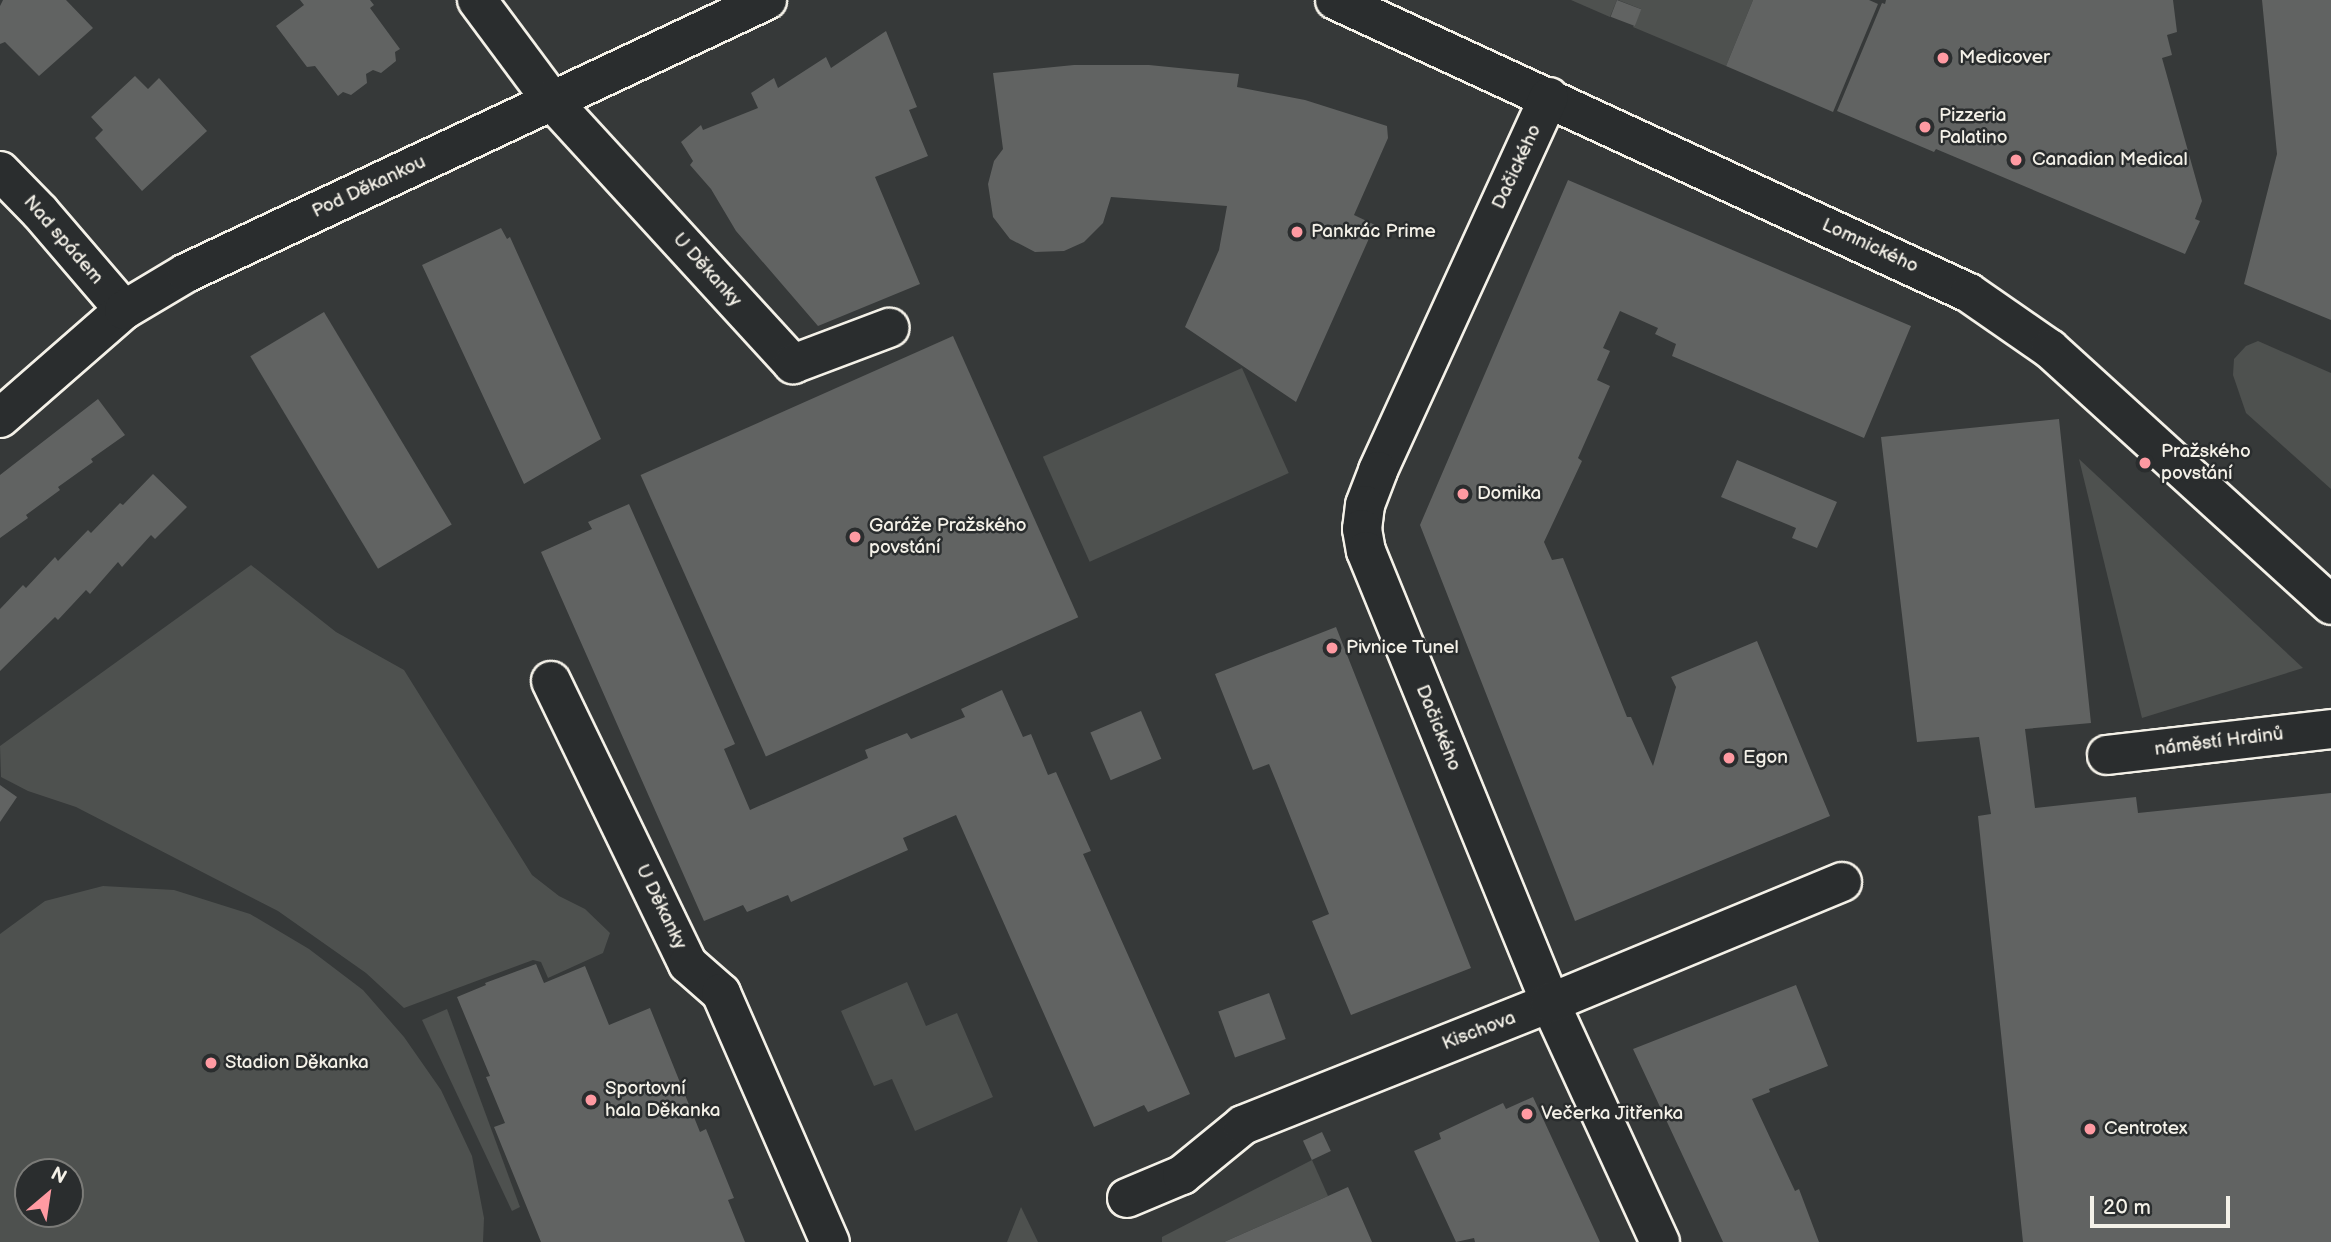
<!DOCTYPE html>
<html>
<head>
<meta charset="utf-8">
<style>
  body { margin:0 }
  #map { position:relative; width:2331px; height:1242px; overflow:hidden; background:#363939; font-family:"Balsamiq Sans",sans-serif }
  div>[style] { position:absolute }
  [style*='--x'] { left:calc(var(--x)*1px); top:calc(var(--y)*1px); width:calc(var(--w)*1px); rotate:calc(var(--a)*1deg) }
  .green>* { inset:0; background:#4e514f; transform-origin:0 0 }
  .building>* { inset:0; background:#616362; transform-origin:0 0 }
  .roads { filter:drop-shadow(2px 0 #f4f1e8) drop-shadow(-2px 0 #f4f1e8) drop-shadow(0 2px #f4f1e8) drop-shadow(0 -2px #f4f1e8) }
  .minor>* { height:38px; margin:-19px; padding:0 19px; transform-origin:19px; border-radius:19px; background:#2a2d2e }
  .dots>* { width:19px; height:19px; translate:-50% -50%; box-sizing:border-box; border:4px solid #2a2d2e; border-radius:50% }
  span { translate:-50% -50%; white-space:nowrap; text-align:center; line-height:1.15; -webkit-text-stroke:5px #2a2d2e; paint-order:stroke }
  .poi-label { font-size:19px; color:#f4f1e8 }
  .left { translate:0 -50%; text-align:left }
  .street-label { font-size:19px; color:#f4f1e8 }
  .north { position:absolute; left:14px; top:1158px; width:70px; height:70px; box-sizing:border-box; background:#2a2d2e; border:2px solid #7b7b78; border-radius:50%; rotate:29deg; font-size:19px; font-weight:700; line-height:28px; text-align:center; color:#f4f1e8 }
  .north::after { content:''; display:block; margin:auto; width:24px; height:32px; background:#ff9aa2; clip-path:polygon(50% 0,100% 100%,50% 72%,0 100%) }
  .scale { position:absolute; left:2090px; top:1196px; width:140px; height:32px; box-sizing:border-box; border:4px solid #f4f1e8; border-top:0; padding-left:9px; font-size:21px; line-height:24px; white-space:nowrap; color:#f4f1e8; -webkit-text-stroke:5px #2a2d2e; paint-order:stroke }
</style>
</head>
<body>
<div id="map">
  <div class="green">
    <i style="clip-path:polygon(1571px 0,1617px 0,1610px 17px)"></i>
    <i style="clip-path:polygon(1618px 0,1753px 0,1726px 66px,1633px 27px,1641px 9px)"></i>
    <i style="clip-path:polygon(2258px 341px,2331px 373px,2331px 489px,2246px 413px,2233px 375px,2234px 359px,2246px 346px)"></i>
    <i style="left:1242px;top:368px;width:115px;height:218px;rotate:66deg"></i>
    <i style="clip-path:polygon(2079px 459px,2303px 668px,2142px 718px)"></i>
    <i style="clip-path:polygon(251px 565px,336px 632px,404px 670px,532px 875px,559px 896px,585px 909px,610px 933px,603px 953px,548px 978px,541px 962px,533px 960px,404px 1008px,366px 973px,278px 911px,76px 807px,28px 791px,1px 777px,0 746px)"></i>
    <i style="clip-path:polygon(evenodd,103px 886px,174px 890px,250px 914px,309px 949px,363px 990px,404px 1037px,441px 1090px,472px 1156px,484px 1218px,483px 1242px,0 1242px,0 934px,45px 901px,103px 886px,28px 1172px,70px 1172px,70px 1214px,28px 1214px,28px 1172px)"></i>
    <i style="clip-path:polygon(907px 982px,926px 1026px,957px 1013px,993px 1097px,915px 1131px,892px 1079px,874px 1086px,841px 1011px)"></i>
    <i style="clip-path:polygon(447px 1009px,520px 1207px,512px 1211px,422px 1020px)"></i>
    <i style="clip-path:polygon(1312px 1160px,1328px 1196px,1224px 1242px,1162px 1242px,1162px 1237px)"></i>
    <i style="clip-path:polygon(1021px 1207px,1038px 1242px,1007px 1242px)"></i>
  </div>
  <div class="building">
    <i style="clip-path:polygon(3px 0,66px 0,93px 28px,39px 76px,5px 42px,0 44px,0 6px)"></i>
    <i style="clip-path:polygon(300px 0,370px 0,374px 5px,370px 8px,400px 49px,395px 52px,396px 61px,381px 73px,373px 70px,366px 74px,367px 83px,351px 95px,343px 92px,338px 96px,315px 66px,307px 67px,276px 26px,304px 5px)"></i>
    <i style="left:1617px;top:0;width:26px;height:18px;rotate:21deg"></i>
    <i style="clip-path:polygon(1753px 0,1869px 0,1878px 4px,1833px 112px,1726px 66px)"></i>
    <i style="clip-path:polygon(1886px 0,2173px 0,2177px 32px,2167px 35px,2172px 55px,2162px 58px,2202px 201px,2195px 219px,2200px 221px,2185px 254px,1936px 149px,1934px 152px,1837px 111px,1882px 3px,1885px 4px)"></i>
    <i style="clip-path:polygon(2262px 0,2331px 0,2331px 320px,2244px 284px,2277px 154px)"></i>
    <i style="clip-path:polygon(886px 31px,917px 107px,909px 110px,928px 156px,875px 177px,920px 284px,818px 326px,736px 231px,711px 189px,690px 165px,693px 161px,681px 142px,701px 125px,703px 130px,758px 108px,751px 93px,774px 78px,778px 88px,826px 57px,831px 68px)"></i>
    <i style="clip-path:polygon(1074px 65px,1149px 65px,1239px 74px,1237px 87px,1305px 100px,1387px 126px,1388px 138px,1354px 215px,1375px 225px,1296px 402px,1185px 327px,1219px 250px,1227px 206px,1111px 197px,1103px 223px,1084px 242px,1064px 251px,1035px 252px,1010px 239px,993px 217px,988px 184px,994px 161px,1003px 149px,993px 73px)"></i>
    <i style="clip-path:polygon(135px 76px,148px 89px,159px 78px,207px 131px,142px 191px,95px 138px,103px 130px,91px 117px)"></i>
    <i style="clip-path:polygon(1568px 180px,1911px 326px,1864px 438px,1672px 356px,1676px 344px,1655px 334px,1658px 328px,1620px 311px,1603px 348px,1610px 351px,1597px 380px,1610px 386px,1578px 458px,1582px 461px,1544px 542px,1552px 560px,1563px 558px,1627px 717px,1631px 717px,1653px 766px,1676px 687px,1671px 677px,1757px 641px,1830px 816px,1575px 921px,1420px 525px)"></i>
    <i style="clip-path:polygon(501px 228px,507px 239px,510px 237px,601px 439px,524px 484px,422px 265px)"></i>
    <i style="left:324px;top:312px;width:248px;height:86px;rotate:59deg"></i>
    <i style="left:953px;top:336px;width:308px;height:342px;rotate:66deg"></i>
    <i style="clip-path:polygon(98px 399px,125px 435px,91px 459px,93px 462px,58px 487px,60px 490px,26px 515px,28px 518px,0 538px,0 475px)"></i>
    <i style="clip-path:polygon(2059px 419px,2091px 723px,2025px 729px,2035px 808px,2136px 797px,2138px 813px,2331px 793px,2331px 1242px,2023px 1242px,1978px 816px,1991px 814px,1979px 737px,1917px 742px,1881px 437px)"></i>
    <i style="clip-path:polygon(1737px 460px,1837px 502px,1817px 548px,1792px 538px,1796px 528px,1721px 497px)"></i>
    <i style="clip-path:polygon(153px 474px,187px 507px,155px 539px,151px 535px,122px 567px,118px 562px,90px 594px,86px 590px,58px 620px,55px 617px,0 671px,0 609px,23px 585px,26px 588px,55px 557px,58px 561px,88px 530px,91px 533px,120px 503px,123px 505px)"></i>
    <i style="clip-path:polygon(629px 504px,735px 744px,724px 749px,750px 810px,868px 758px,865px 750px,907px 733px,911px 739px,965px 717px,961px 709px,1002px 690px,1023px 737px,1031px 734px,1048px 775px,1056px 772px,1091px 851px,1083px 854px,1190px 1094px,1148px 1112px,1144px 1105px,1094px 1127px,956px 815px,903px 838px,908px 850px,791px 902px,788px 895px,747px 912px,743px 905px,704px 921px,541px 552px,592px 529px,588px 522px)"></i>
    <i style="clip-path:polygon(1336px 627px,1471px 968px,1351px 1015px,1312px 921px,1329px 914px,1276px 781px,1269px 764px,1253px 770px,1215px 674px)"></i>
    <i style="left:1141px;top:711px;width:52px;height:55px;rotate:67deg"></i>
    <i style="clip-path:polygon(0 785px,17px 797px,0 822px)"></i>
    <i style="clip-path:polygon(536px 964px,544px 983px,585px 966px,609px 1025px,650px 1008px,700px 1132px,706px 1129px,734px 1198px,728px 1200px,745px 1242px,541px 1242px,494px 1127px,505px 1123px,486px 1077px,490px 1076px,457px 997px,486px 985px,485px 983px)"></i>
    <i style="clip-path:polygon(1796px 985px,1828px 1066px,1769px 1089px,1770px 1092px,1752px 1099px,1795px 1191px,1799px 1189px,1819px 1242px,1723px 1242px,1633px 1049px)"></i>
    <i style="left:1269px;top:993px;width:49px;height:54px;rotate:70deg"></i>
    <i style="clip-path:polygon(1533px 1097px,1600px 1242px,1475px 1242px,1474px 1238px,1456px 1242px,1414px 1151px,1441px 1139px,1439px 1133px,1503px 1103px,1506px 1109px)"></i>
    <i style="left:1322px;top:1132px;width:21px;height:21px;rotate:65deg"></i>
    <i style="clip-path:polygon(1348px 1187px,1372px 1242px,1224px 1242px,1328px 1196px)"></i>
  </div>
  <div class="roads">
    <div class="minor">
      <i style="--x:477;--y:0;--w:126;--a:53.4"></i>
      <i style="--x:552;--y:101;--w:357;--a:47.5"></i>
      <i style="--x:793;--y:364;--w:103;--a:-20.6"></i>
      <i style="--x:1335;--y:0;--w:698;--a:24.8"></i>
      <i style="--x:1969;--y:293;--w:98;--a:34.7"></i>
      <i style="--x:2050;--y:349;--w:380;--a:42.3"></i>
      <i style="--x:1549;--y:97;--w:411;--a:114.6"></i>
      <i style="--x:1378;--y:471;--w:36;--a:111"></i>
      <i style="--x:1365;--y:505;--w:24;--a:97"></i>
      <i style="--x:1362;--y:529;--w:22;--a:80"></i>
      <i style="--x:1366;--y:551;--w:488;--a:67.8"></i>
      <i style="--x:1550;--y:1003;--w:263;--a:65.3"></i>
      <i style="--x:0;--y:171;--w:57;--a:45.7"></i>
      <i style="--x:40;--y:212;--w:129;--a:49.4"></i>
      <i style="--x:0;--y:418;--w:164;--a:-41.1"></i>
      <i style="--x:124;--y:310;--w:72;--a:-30.8"></i>
      <i style="--x:186;--y:273;--w:642;--a:-25.17"></i>
      <i style="--x:551;--y:681;--w:314;--a:64.2"></i>
      <i style="--x:688;--y:964;--w:44;--a:41.3"></i>
      <i style="--x:721;--y:993;--w:272;--a:66.4"></i>
      <i style="--x:2107;--y:755;--w:226;--a:-6.6"></i>
      <i style="--x:1127;--y:1198;--w:60;--a:-22.7"></i>
      <i style="--x:1182;--y:1175;--w:79;--a:-39.3"></i>
      <i style="--x:1243;--y:1125;--w:330;--a:-21.7"></i>
      <i style="--x:1550;--y:1003;--w:316;--a:-22.5"></i>
    </div>
  </div>
  <div class="dots">
    <i style="left:1943px;top:58px;background:#ff9aa2"></i>
    <i style="left:1925px;top:127px;background:#ff9aa2"></i>
    <i style="left:2016px;top:160px;background:#ff9aa2"></i>
    <i style="left:1297px;top:232px;background:#ff9aa2"></i>
    <i style="left:2145px;top:463px;background:#ff9aa2"></i>
    <i style="left:1463px;top:494px;background:#ff9aa2"></i>
    <i style="left:855px;top:537px;background:#ff9aa2"></i>
    <i style="left:1332px;top:648px;background:#ff9aa2"></i>
    <i style="left:1729px;top:758px;background:#ff9aa2"></i>
    <i style="left:211px;top:1063px;background:#ff9aa2"></i>
    <i style="left:591px;top:1100px;background:#ff9aa2"></i>
    <i style="left:1527px;top:1114px;background:#ff9aa2"></i>
    <i style="left:2090px;top:1129px;background:#ff9aa2"></i>
  </div>
  <div class="poi-label">
    <span class="left" style="left:1959px;top:58px">Medicover</span>
    <span class="left" style="left:1939px;top:127px">Pizzeria<br>Palatino</span>
    <span class="left" style="left:2032px;top:160px">Canadian Medical</span>
    <span class="left" style="left:1311px;top:232px">Pankrác Prime</span>
    <span class="left" style="left:2161px;top:463px">Pražského<br>povstání</span>
    <span class="left" style="left:1477px;top:494px">Domika</span>
    <span class="left" style="left:869px;top:537px">Garáže Pražského<br>povstání</span>
    <span class="left" style="left:1346px;top:648px">Pivnice Tunel</span>
    <span class="left" style="left:1743px;top:758px">Egon</span>
    <span class="left" style="left:225px;top:1063px">Stadion Děkanka</span>
    <span class="left" style="left:605px;top:1100px">Sportovní<br>hala Děkanka</span>
    <span class="left" style="left:1541px;top:1114px">Večerka Jitřenka</span>
    <span class="left" style="left:2104px;top:1129px">Centrotex</span>
  </div>
  <div class="street-label">
    <span style="left:1517px;top:167px;rotate:-65deg">Dačického</span>
    <span style="left:369px;top:187px;rotate:-25deg">Pod Děkankou</span>
    <span style="left:63px;top:240px;rotate:49deg">Nad spádem</span>
    <span style="left:1870px;top:246px;rotate:25deg">Lomnického</span>
    <span style="left:707px;top:270px;rotate:48deg">U Děkanky</span>
    <span style="left:1438px;top:728px;rotate:68deg">Dačického</span>
    <span style="left:2219px;top:742px;rotate:-7deg">náměstí Hrdinů</span>
    <span style="left:661px;top:907px;rotate:64deg">U Děkanky</span>
    <span style="left:1479px;top:1031px;rotate:-21deg">Kischova</span>
  </div>
  <div class="north">N</div>
  <div class="scale">20 m</div>
</div>
</body>
</html>
